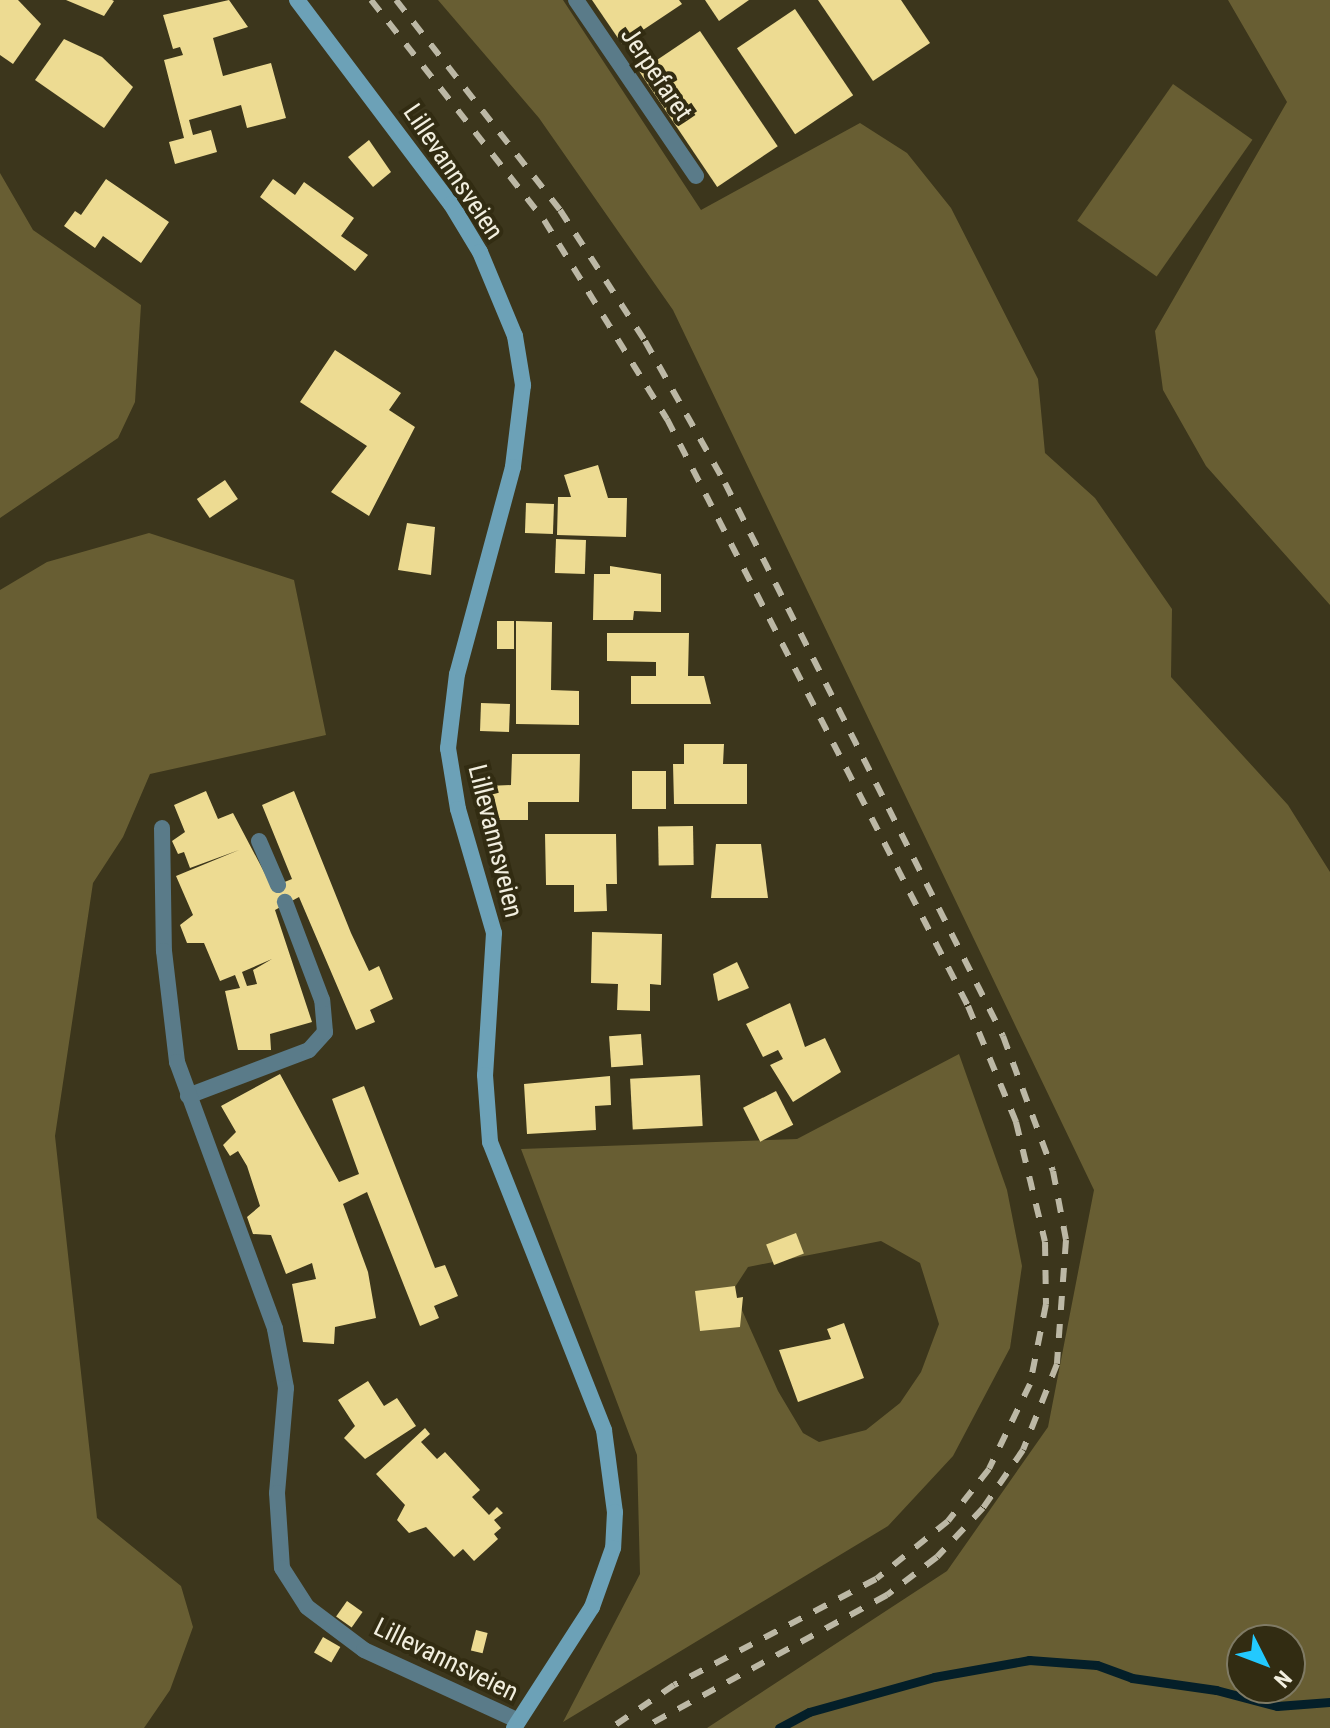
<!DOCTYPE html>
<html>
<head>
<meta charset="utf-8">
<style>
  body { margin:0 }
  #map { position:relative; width:1330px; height:1728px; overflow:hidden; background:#3c361c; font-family:"Roboto Condensed",sans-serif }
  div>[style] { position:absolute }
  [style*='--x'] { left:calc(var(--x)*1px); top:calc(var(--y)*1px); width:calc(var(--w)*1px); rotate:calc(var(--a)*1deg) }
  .green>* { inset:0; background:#685e33; transform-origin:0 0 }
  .stream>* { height:9px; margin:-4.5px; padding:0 4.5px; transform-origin:4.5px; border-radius:4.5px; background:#041f29 }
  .building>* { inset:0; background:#eddb92; transform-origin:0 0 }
  .lane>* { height:16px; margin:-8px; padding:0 8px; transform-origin:8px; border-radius:8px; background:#5a7b89 }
  .street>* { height:16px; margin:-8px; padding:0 8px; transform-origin:8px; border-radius:8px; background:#5a7b89 }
  .secondary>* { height:16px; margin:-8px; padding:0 8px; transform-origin:8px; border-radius:8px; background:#6ca1b7 }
  .rail>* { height:6px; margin-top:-3px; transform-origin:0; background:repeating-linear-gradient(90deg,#bcb8a5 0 14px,transparent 0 28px) }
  span { translate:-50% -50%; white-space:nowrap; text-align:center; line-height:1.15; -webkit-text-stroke:8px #322c12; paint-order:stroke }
  .street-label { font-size:26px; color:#f2efdf }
  .north { position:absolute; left:1226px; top:1624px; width:80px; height:80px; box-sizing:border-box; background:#322c12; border:2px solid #7f7a64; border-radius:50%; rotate:132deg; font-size:22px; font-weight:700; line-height:32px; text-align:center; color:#f2efdf }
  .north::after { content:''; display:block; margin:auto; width:28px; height:36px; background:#23c9fe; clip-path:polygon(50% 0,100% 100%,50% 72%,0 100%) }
</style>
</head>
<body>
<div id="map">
  <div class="green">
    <i style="clip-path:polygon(evenodd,438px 0,563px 0,701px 210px,860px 123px,907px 153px,951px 208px,1038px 379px,1045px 453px,1095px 498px,1172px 609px,1171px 677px,1288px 805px,1330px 872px,1330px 1728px,707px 1728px,947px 1571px,1048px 1427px,1094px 1190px,673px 310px,539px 118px,438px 0,1242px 1640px,1290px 1640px,1290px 1688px,1242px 1688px,1242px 1640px)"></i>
    <i style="clip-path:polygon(1228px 0,1330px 0,1330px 605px,1206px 466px,1163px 390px,1155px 331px,1287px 102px)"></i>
    <i style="left:1173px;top:84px;width:97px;height:167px;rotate:35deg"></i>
    <i style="clip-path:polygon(0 173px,33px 230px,141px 305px,135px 402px,118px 438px,0 518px)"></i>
    <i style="clip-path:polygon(149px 533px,294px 580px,326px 735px,150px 774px,123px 837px,93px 883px,55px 1136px,97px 1518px,181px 1586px,193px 1627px,170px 1690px,144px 1728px,0 1728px,0 590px,47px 562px)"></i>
    <i style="clip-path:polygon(evenodd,959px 1054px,1007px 1190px,1022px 1266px,1010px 1348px,953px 1456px,888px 1526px,563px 1722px,640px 1574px,637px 1455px,521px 1149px,797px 1139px,959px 1054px,881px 1241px,920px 1263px,939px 1324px,921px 1372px,900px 1403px,866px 1430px,819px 1442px,803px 1433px,778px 1391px,733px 1290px,748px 1267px,881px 1241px)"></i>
  </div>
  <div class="stream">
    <i style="--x:779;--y:1728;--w:34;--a:-28"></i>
    <i style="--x:809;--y:1712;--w:130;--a:-15.6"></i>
    <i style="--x:934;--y:1677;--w:97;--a:-10.1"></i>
    <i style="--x:1029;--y:1660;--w:68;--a:4.2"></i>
    <i style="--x:1097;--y:1665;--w:37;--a:20"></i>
    <i style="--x:1132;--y:1678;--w:85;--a:8.1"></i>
    <i style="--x:1216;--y:1690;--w:63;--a:14.7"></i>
    <i style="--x:1277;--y:1706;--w:53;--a:-4.3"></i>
  </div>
  <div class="building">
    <i style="clip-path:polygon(0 0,18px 0,41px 24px,13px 64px,0 55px)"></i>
    <i style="clip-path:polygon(66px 0,112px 0,114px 1px,104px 16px)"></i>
    <i style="clip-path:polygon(229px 0,248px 27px,213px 38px,223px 76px,271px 63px,286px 118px,247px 128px,241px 105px,189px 120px,193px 135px,211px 130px,217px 152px,175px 164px,169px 142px,184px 138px,164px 60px,183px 55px,180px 47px,173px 49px,163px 15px)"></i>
    <i style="clip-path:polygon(592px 0,679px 0,682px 4px,622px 44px)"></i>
    <i style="clip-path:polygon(705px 0,749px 0,719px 21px)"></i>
    <i style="clip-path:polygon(818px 0,901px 0,930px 43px,873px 81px)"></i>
    <i style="left:795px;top:9px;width:104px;height:70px;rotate:56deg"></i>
    <i style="left:700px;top:31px;width:139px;height:73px;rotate:56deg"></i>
    <i style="clip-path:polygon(64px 39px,102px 57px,133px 87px,104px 128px,35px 80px)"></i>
    <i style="clip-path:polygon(369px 140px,391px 172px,373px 187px,348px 157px)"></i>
    <i style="clip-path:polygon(106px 179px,169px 222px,141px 263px,103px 236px,95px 248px,64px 226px,75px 211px,81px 215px)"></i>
    <i style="clip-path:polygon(273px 179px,295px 195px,304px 182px,354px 218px,341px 236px,368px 255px,355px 271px,260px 197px)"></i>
    <i style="clip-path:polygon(335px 350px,401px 393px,389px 410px,415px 427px,369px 516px,331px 492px,367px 446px,300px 402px)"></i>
    <i style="clip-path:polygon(598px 465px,608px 498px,627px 498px,626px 537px,557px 535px,558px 497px,571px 497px,564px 475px)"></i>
    <i style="left:225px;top:480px;width:23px;height:34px;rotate:56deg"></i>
    <i style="left:526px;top:503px;width:28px;height:30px;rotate:2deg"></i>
    <i style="clip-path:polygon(407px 523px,435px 527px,431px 575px,398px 570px)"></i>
    <i style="left:556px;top:539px;width:30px;height:34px;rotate:2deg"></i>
    <i style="clip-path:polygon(610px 566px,661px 574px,661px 612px,634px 611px,633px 620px,593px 620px,594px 574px,610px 574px)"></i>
    <i style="left:497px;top:621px;width:17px;height:28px"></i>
    <i style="clip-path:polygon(516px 621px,552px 622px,551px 690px,579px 691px,579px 725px,516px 724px)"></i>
    <i style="clip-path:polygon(607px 633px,689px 633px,688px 676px,704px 676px,711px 704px,631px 704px,631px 676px,656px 676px,656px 662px,607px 661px)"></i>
    <i style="left:481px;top:703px;width:29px;height:28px;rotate:2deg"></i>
    <i style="clip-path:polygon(684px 744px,724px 744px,723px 764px,747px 764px,747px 804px,674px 804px,673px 764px,684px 764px)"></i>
    <i style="clip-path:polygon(512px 754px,580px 754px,579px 802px,528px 802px,528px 820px,487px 820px,487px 786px,511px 785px)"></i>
    <i style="left:632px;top:771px;width:34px;height:38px"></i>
    <i style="clip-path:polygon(evenodd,206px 791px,218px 819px,233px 813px,272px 887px,292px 879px,262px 805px,294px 791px,351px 933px,369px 971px,379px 966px,393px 999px,370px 1010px,375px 1022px,356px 1030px,299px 897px,275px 910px,312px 1022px,270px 1034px,271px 1050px,238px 1050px,225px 991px,240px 988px,235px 975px,220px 981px,204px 943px,187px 943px,180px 925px,193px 915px,176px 876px,239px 850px,190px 868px,184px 852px,178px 854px,172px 841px,185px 832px,174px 805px,206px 791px,272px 959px,253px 970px,257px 984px,247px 986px,242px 972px,272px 959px)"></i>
    <i style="left:693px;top:826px;width:39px;height:35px;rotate:89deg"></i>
    <i style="clip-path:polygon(545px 834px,616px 834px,617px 884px,606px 884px,607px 911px,574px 912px,574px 885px,546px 885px)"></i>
    <i style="clip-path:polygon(716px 844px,761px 844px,768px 898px,711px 898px)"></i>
    <i style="clip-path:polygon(592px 932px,662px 934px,661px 985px,650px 984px,650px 1011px,617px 1010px,618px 984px,591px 983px)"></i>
    <i style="clip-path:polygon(737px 962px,749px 988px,718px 1001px,713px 974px)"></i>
    <i style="clip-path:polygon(790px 1003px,805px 1047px,825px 1038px,841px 1072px,793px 1102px,770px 1065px,783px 1059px,778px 1050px,763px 1057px,746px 1024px)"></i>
    <i style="left:641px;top:1034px;width:31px;height:32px;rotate:86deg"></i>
    <i style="clip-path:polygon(280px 1074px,339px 1182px,359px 1174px,332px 1099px,364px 1086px,435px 1268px,445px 1265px,458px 1296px,434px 1306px,439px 1318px,420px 1326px,367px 1192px,343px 1204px,368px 1272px,376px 1318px,335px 1327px,334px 1344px,303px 1342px,292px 1284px,316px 1279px,312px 1263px,286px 1274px,271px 1235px,253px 1234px,247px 1217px,260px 1206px,247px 1166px,238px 1151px,230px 1156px,223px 1145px,236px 1132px,221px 1106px)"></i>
    <i style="left:700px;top:1075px;width:51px;height:70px;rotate:87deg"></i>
    <i style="clip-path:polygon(610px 1076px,611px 1105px,595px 1106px,596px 1130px,527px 1134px,524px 1084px)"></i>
    <i style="left:776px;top:1091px;width:38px;height:37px;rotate:63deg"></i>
    <i style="left:796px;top:1233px;width:22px;height:32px;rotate:69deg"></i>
    <i style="clip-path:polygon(735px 1286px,737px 1298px,743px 1297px,740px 1327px,700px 1331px,695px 1291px)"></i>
    <i style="clip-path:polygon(844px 1323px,864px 1378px,798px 1402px,779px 1350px,831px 1339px,827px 1329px)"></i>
    <i style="clip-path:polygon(368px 1381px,384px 1406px,397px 1398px,416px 1426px,365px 1459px,344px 1438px,355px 1426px,338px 1400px)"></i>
    <i style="clip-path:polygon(425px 1428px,430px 1434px,421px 1442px,437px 1459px,445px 1452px,480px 1490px,472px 1497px,489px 1515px,497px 1507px,503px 1513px,494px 1520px,501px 1528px,494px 1534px,498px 1539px,474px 1561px,463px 1549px,454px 1557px,426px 1527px,409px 1533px,397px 1520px,405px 1505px,376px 1474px)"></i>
    <i style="left:347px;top:1601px;width:19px;height:19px;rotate:35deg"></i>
    <i style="left:476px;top:1630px;width:12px;height:21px;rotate:14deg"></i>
    <i style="left:323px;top:1637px;width:20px;height:18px;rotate:30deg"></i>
  </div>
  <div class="lane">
    <i style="--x:259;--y:841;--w:48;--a:66.6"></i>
    <i style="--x:188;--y:1096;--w:129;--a:-20.8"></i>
    <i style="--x:309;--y:1050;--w:24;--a:-48"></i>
    <i style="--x:325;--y:1032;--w:32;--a:-95"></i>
    <i style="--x:322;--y:1000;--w:105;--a:-110.7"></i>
  </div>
  <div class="street">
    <i style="--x:576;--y:0;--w:213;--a:55.7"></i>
    <i style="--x:162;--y:828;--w:123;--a:89.1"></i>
    <i style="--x:164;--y:951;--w:112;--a:83.3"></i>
    <i style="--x:177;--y:1062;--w:284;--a:69.8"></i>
    <i style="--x:275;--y:1329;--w:60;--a:79.4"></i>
    <i style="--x:286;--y:1388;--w:105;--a:94.9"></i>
    <i style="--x:277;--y:1493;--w:75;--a:86.2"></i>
    <i style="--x:282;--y:1568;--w:46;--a:57.3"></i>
    <i style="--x:307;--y:1607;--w:71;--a:37"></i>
    <i style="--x:364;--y:1650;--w:170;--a:24.6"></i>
  </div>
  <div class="secondary">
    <i style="--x:297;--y:0;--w:256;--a:53"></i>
    <i style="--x:451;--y:204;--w:56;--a:58.9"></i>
    <i style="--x:480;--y:252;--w:91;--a:67.4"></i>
    <i style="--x:515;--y:336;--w:50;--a:80.7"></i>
    <i style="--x:523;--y:385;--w:83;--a:97"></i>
    <i style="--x:513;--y:467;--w:214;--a:105.1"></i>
    <i style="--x:457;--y:674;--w:75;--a:96.9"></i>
    <i style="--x:448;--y:748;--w:62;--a:80.7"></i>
    <i style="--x:458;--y:809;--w:129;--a:73.8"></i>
    <i style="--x:494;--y:933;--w:142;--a:93.6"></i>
    <i style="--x:485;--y:1075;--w:67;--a:85.7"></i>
    <i style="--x:490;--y:1142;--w:310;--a:68.4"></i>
    <i style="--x:604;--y:1430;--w:83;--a:82.4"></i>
    <i style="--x:615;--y:1512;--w:36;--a:93"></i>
    <i style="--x:613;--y:1548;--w:63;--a:109.6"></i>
    <i style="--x:592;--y:1607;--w:144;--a:122.8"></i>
  </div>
  <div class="rail">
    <i style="--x:371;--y:0;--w:280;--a:51.8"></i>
    <i style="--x:544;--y:220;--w:234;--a:58.3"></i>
    <i style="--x:667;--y:419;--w:660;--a:62.85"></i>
    <i style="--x:968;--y:1006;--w:126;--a:67.5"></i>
    <i style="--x:1016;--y:1122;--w:123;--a:76.4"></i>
    <i style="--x:1045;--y:1242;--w:62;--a:89.1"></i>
    <i style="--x:1046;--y:1304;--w:82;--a:101.3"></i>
    <i style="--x:1030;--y:1384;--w:94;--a:115.8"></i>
    <i style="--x:989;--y:1469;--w:66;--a:128.3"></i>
    <i style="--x:948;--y:1521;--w:92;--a:141.1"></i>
    <i style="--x:876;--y:1579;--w:228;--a:152.3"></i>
    <i style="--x:674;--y:1685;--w:76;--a:145.7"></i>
    <i style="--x:396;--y:0;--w:266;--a:52"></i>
    <i style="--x:560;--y:210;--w:156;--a:57"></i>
    <i style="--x:645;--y:341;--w:163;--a:60.6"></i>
    <i style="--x:725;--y:483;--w:619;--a:63.31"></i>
    <i style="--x:1003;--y:1036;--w:144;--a:69.7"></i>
    <i style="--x:1053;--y:1171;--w:70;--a:79.3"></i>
    <i style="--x:1066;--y:1240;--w:124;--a:94.2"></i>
    <i style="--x:1057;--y:1364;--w:92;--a:111.6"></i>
    <i style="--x:1023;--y:1450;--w:70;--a:124.6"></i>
    <i style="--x:983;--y:1508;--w:67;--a:133.2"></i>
    <i style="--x:937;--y:1557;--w:63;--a:142.8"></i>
    <i style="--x:887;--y:1595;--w:278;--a:151.4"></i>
  </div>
  <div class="street-label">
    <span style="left:656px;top:74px;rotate:56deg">Jerpefaret</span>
    <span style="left:453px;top:172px;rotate:56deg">Lillevannsveien</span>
    <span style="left:495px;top:841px;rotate:76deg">Lillevannsveien</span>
    <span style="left:446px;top:1660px;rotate:26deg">Lillevannsveien</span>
  </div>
  <div class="north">N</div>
</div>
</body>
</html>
